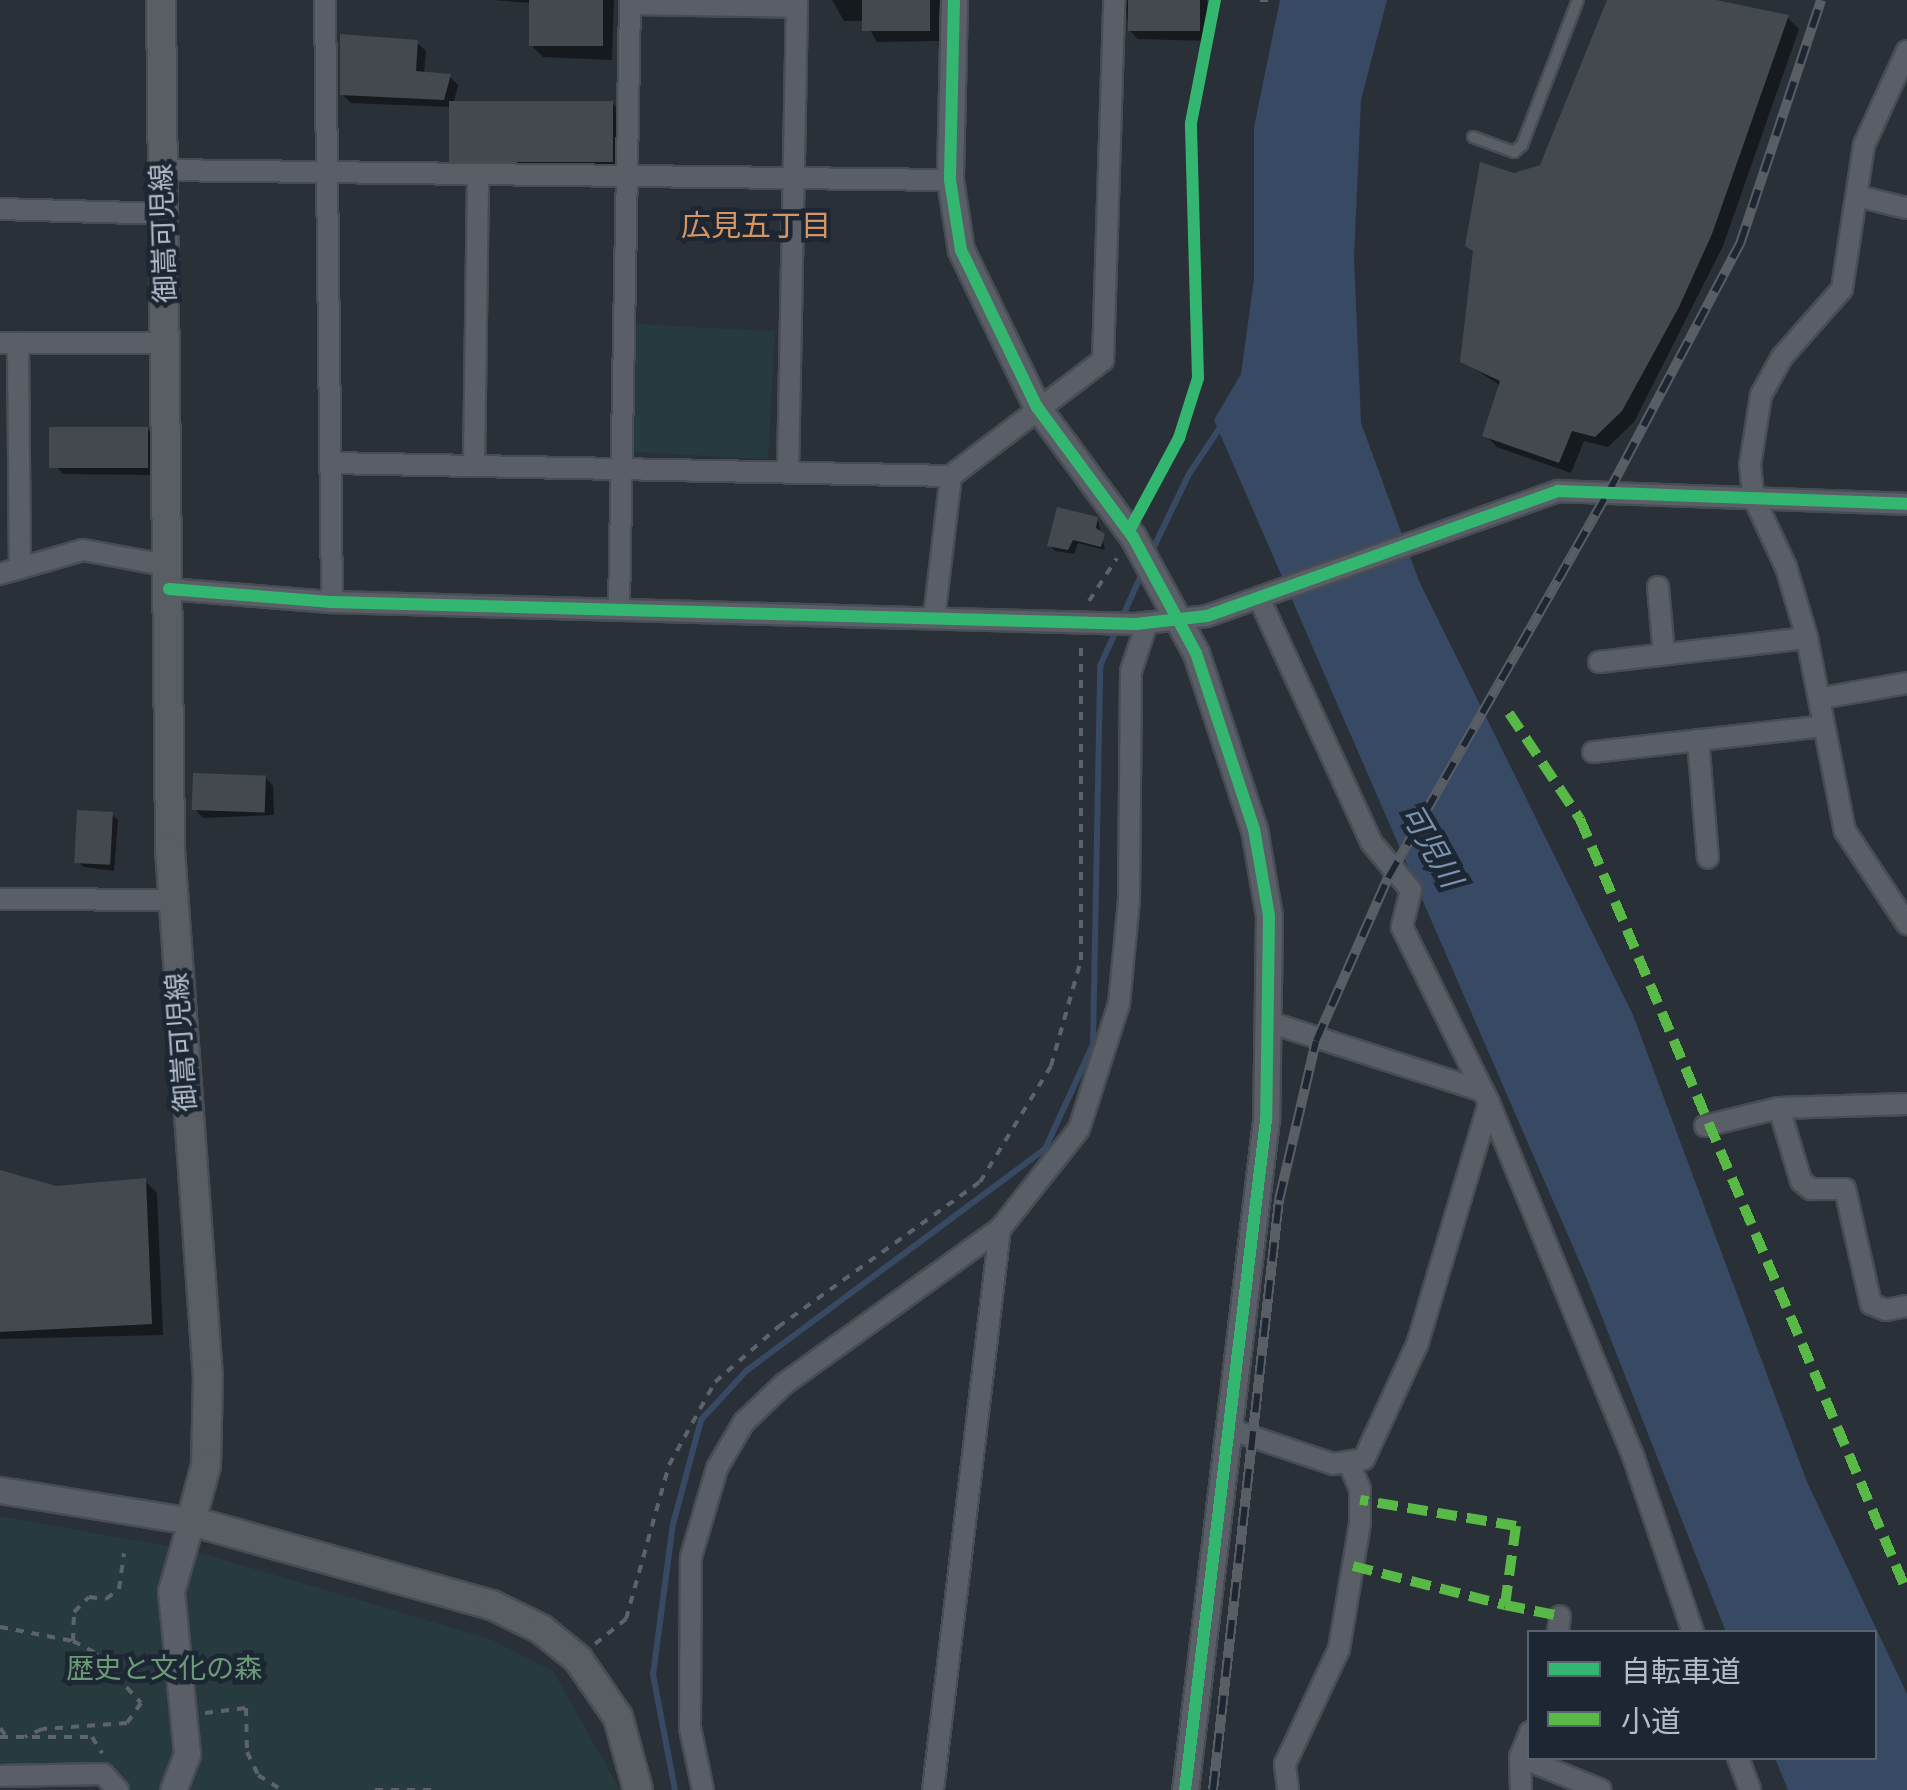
<!DOCTYPE html>
<html>
<head>
<meta charset="utf-8">
<style>
  body { margin:0 }
  #map { position:relative; width:1907px; height:1790px; overflow:hidden; background:#2a3038; font-family:Helvetica,"Noto Sans JP",sans-serif }
  div>[style] { position:absolute }
  [style*='--x'] { left:calc(var(--x)*1px); top:calc(var(--y)*1px); width:calc(var(--w)*1px); rotate:calc(var(--a)*1deg) }
  .green>* { inset:0; background:#273a3e; transform-origin:0 0 }
  .water>* { inset:0; background:#384963 }
  .shadow>* { inset:0; background:#0007 }
  .stream>* { height:6px; margin:-3px; padding:0 3px; transform-origin:3px; border-radius:3px; background:#384963 }
  .building>* { inset:0; background:#444950; transform-origin:0 0 }
  .path>* { height:4px; margin-top:-2px; transform-origin:0; background:repeating-linear-gradient(90deg,#5d636a 0 8px,transparent 0 16px) }
  .roads { filter:drop-shadow(2px 0 #484c53) drop-shadow(-2px 0 #484c53) drop-shadow(0 2px #484c53) drop-shadow(0 -2px #484c53) }
  .service>* { height:10px; margin:-5px; padding:0 5px; transform-origin:5px; border-radius:5px; background:#5a5e66 }
  .minor>* { height:20px; margin:-10px; padding:0 10px; transform-origin:10px; border-radius:10px; background:#5a5e66 }
  .tertiary>* { height:25px; margin:-12.5px; padding:0 12.5px; transform-origin:12.5px; border-radius:12.5px; background:#5a5e66 }
  .secondary>* { height:28px; margin:-14px; padding:0 14px; transform-origin:14px; border-radius:14px; background:#595d64 }
  .rail>* { height:10px; margin-top:-5px; transform-origin:0; background:repeating-linear-gradient(90deg,#1d2633 0 19px,#595d64 0 38px); box-sizing:border-box; border-block:2px solid #595d64 }
  .quiet>* { height:10px; margin-top:-5px; transform-origin:0; background:repeating-linear-gradient(90deg,#58b947 0 20px,transparent 0 30px) }
  .cycleway>* { height:12px; margin:-6px; padding:0 6px; transform-origin:6px; border-radius:6px; background:#33b770 }
  span { translate:-50% -50%; white-space:nowrap; text-align:center; line-height:1.15; -webkit-text-stroke:9px #1d2633; paint-order:stroke }
  .street-label { font-size:28px; color:#b4bcc9 }
  .park-label { font-size:28px; color:#6b9a76 }
  .neighbourhood-label { font-size:30px; color:#d59563 }
  .water-label { font-size:30px; color:#7c92b1; font-style:italic }
  .legend { position:absolute; left:1527px; top:1630px; width:350px; height:130px; box-sizing:border-box; background:#1d2633; border:2px solid #59626f; margin:0; padding:12px 18px; list-style:none; font-size:30px; color:#b4bcc9 }
  .legend li { display:flex; align-items:center; gap:20px; height:50px }
  .legend b { width:50px; border:2px solid #59626f }
</style>
</head>
<body>
<div id="map">
  <div class="green">
    <i style="left:636px;top:324px;width:139px;height:128px;rotate:3deg"></i>
    <i style="clip-path:polygon(0 1516px,194px 1551px,490px 1639px,553px 1671px,620px 1790px,118px 1790px,103px 1774px,0 1776px)"></i>
  </div>
  <div class="water">
    <i style="clip-path:polygon(1280px 0,1387px 0,1361px 100px,1354px 258px,1361px 423px,1419px 581px,1633px 1015px,1807px 1482px,1907px 1694px,1907px 1790px,1788px 1790px,1775px 1758px,1874px 1758px,1874px 1632px,1726px 1632px,1587px 1279px,1214px 420px,1241px 374px,1254px 279px,1254px 127px)"></i>
  </div>
  <div class="shadow">
    <i style="clip-path:polygon(493px 0,614px 0,612px 60px,543px 57px,531px 45px,531px 3px)"></i>
    <i style="clip-path:polygon(832px 0,940px 0,941px 41px,877px 42px,865px 21px,844px 21px)"></i>
    <i style="clip-path:polygon(1125px 0,1207px 0,1210px 41px,1138px 39px,1129px 30px)"></i>
    <i style="clip-path:polygon(1610px 0,1692px 0,1788px 18px,1799px 29px,1723px 246px,1634px 422px,1608px 447px,1584px 441px,1571px 473px,1497px 447px,1485px 435px,1501px 386px,1463px 361px,1475px 253px,1467px 245px,1514px 175px,1542px 167px)"></i>
    <i style="clip-path:polygon(417px 43px,426px 51px,424px 74px,450px 77px,458px 85px,453px 105px,612px 103px,624px 115px,624px 173px,463px 171px,451px 159px,451px 107px,351px 103px,342px 94px)"></i>
    <i style="clip-path:polygon(147px 429px,156px 438px,156px 475px,63px 474px,55px 465px)"></i>
    <i style="clip-path:polygon(1059px 510px,1098px 521px,1105px 550px,1078px 543px,1074px 554px,1055px 551px,1050px 545px)"></i>
    <i style="clip-path:polygon(265px 777px,273px 786px,274px 815px,203px 818px,195px 809px)"></i>
    <i style="clip-path:polygon(112px 815px,118px 820px,114px 871px,84px 867px,78px 862px)"></i>
    <i style="clip-path:polygon(0 1172px,56px 1189px,145px 1181px,157px 1193px,163px 1335px,0 1339px)"></i>
  </div>
  <div class="stream">
    <i style="--x:1150;--y:555;--w:90;--a:-64.3"></i>
    <i style="--x:1189;--y:474;--w:61;--a:-56.3"></i>
    <i style="--x:675;--y:1790;--w:117;--a:-100.8"></i>
    <i style="--x:653;--y:1675;--w:152;--a:-82.5"></i>
    <i style="--x:673;--y:1524;--w:108;--a:-74.9"></i>
    <i style="--x:701;--y:1420;--w:67;--a:-47.4"></i>
    <i style="--x:746;--y:1371;--w:372;--a:-36.6"></i>
    <i style="--x:1045;--y:1149;--w:115;--a:-65.4"></i>
    <i style="--x:1093;--y:1044;--w:378;--a:-88.9"></i>
    <i style="--x:1100;--y:666;--w:104;--a:-65.6"></i>
  </div>
  <div class="building">
    <i style="left:529px;top:0;width:74px;height:46px"></i>
    <i style="left:862px;top:0;width:68px;height:31px"></i>
    <i style="left:1128px;top:0;width:72px;height:31px"></i>
    <i style="clip-path:polygon(1607px 0,1716px 0,1789px 15px,1712px 234px,1679px 307px,1622px 411px,1595px 437px,1572px 431px,1559px 463px,1482px 436px,1500px 381px,1460px 362px,1473px 251px,1465px 246px,1480px 162px,1514px 173px,1540px 165px)"></i>
    <i style="clip-path:polygon(340px 34px,418px 40px,416px 71px,451px 74px,444px 100px,340px 95px)"></i>
    <i style="left:613px;top:101px;width:61px;height:164px;rotate:90deg"></i>
    <i style="left:148px;top:427px;width:41px;height:99px;rotate:90deg"></i>
    <i style="clip-path:polygon(1057px 507px,1098px 517px,1096px 528px,1105px 534px,1101px 547px,1073px 540px,1068px 550px,1047px 546px)"></i>
    <i style="left:193px;top:773px;width:73px;height:37px;rotate:2deg"></i>
    <i style="left:77px;top:810px;width:36px;height:53px;rotate:3deg"></i>
    <i style="clip-path:polygon(0 1170px,56px 1186px,146px 1178px,152px 1324px,0 1332px)"></i>
  </div>
  <div class="path">
    <i style="--x:1260;--y:0;--w:9;--a:0"></i>
    <i style="--x:1089;--y:601;--w:51;--a:-56.9"></i>
    <i style="--x:0;--y:1627;--w:74;--a:10.9"></i>
    <i style="--x:73;--y:1641;--w:24;--a:28"></i>
    <i style="--x:94;--y:1652;--w:69;--a:47.3"></i>
    <i style="--x:141;--y:1703;--w:24;--a:125"></i>
    <i style="--x:127;--y:1723;--w:85;--a:176"></i>
    <i style="--x:42;--y:1729;--w:19;--a:155"></i>
    <i style="--x:73;--y:1641;--w:29;--a:-88"></i>
    <i style="--x:74;--y:1612;--w:21;--a:-45"></i>
    <i style="--x:89;--y:1597;--w:17;--a:7"></i>
    <i style="--x:106;--y:1599;--w:16;--a:-38"></i>
    <i style="--x:119;--y:1589;--w:36;--a:-82"></i>
    <i style="--x:595;--y:1644;--w:40;--a:-39"></i>
    <i style="--x:626;--y:1619;--w:160;--a:-74.4"></i>
    <i style="--x:669;--y:1465;--w:95;--a:-61"></i>
    <i style="--x:715;--y:1382;--w:84;--a:-41.1"></i>
    <i style="--x:778;--y:1327;--w:249;--a:-35.7"></i>
    <i style="--x:980;--y:1182;--w:136;--a:-58.5"></i>
    <i style="--x:1051;--y:1066;--w:110;--a:-74.2"></i>
    <i style="--x:1081;--y:960;--w:317;--a:-90"></i>
    <i style="--x:205;--y:1713;--w:41;--a:-7"></i>
    <i style="--x:246;--y:1708;--w:44;--a:88.7"></i>
    <i style="--x:247;--y:1752;--w:25;--a:64"></i>
    <i style="--x:258;--y:1775;--w:28;--a:32"></i>
    <i style="--x:0;--y:1728;--w:11;--a:52"></i>
    <i style="--x:0;--y:1737;--w:92;--a:0"></i>
    <i style="--x:92;--y:1737;--w:19;--a:58"></i>
    <i style="--x:375;--y:1790;--w:63;--a:0"></i>
  </div>
  <div class="roads">
    <div class="service">
      <i style="--x:1473;--y:137;--w:44;--a:20.1"></i>
      <i style="--x:1514;--y:152;--w:11;--a:-41"></i>
      <i style="--x:1522;--y:145;--w:155;--a:-68.9"></i>
    </div>
    <div class="minor">
      <i style="--x:325;--y:0;--w:602;--a:89.33"></i>
      <i style="--x:630;--y:4;--w:167;--a:1"></i>
      <i style="--x:1907;--y:51;--w:103;--a:114.6"></i>
      <i style="--x:1864;--y:145;--w:146;--a:98.7"></i>
      <i style="--x:1842;--y:289;--w:91;--a:131.4"></i>
      <i style="--x:1782;--y:357;--w:43;--a:118.9"></i>
      <i style="--x:1761;--y:395;--w:71;--a:98.9"></i>
      <i style="--x:1750;--y:465;--w:31;--a:84"></i>
      <i style="--x:1753;--y:496;--w:78;--a:65.1"></i>
      <i style="--x:1786;--y:567;--w:74;--a:73.5"></i>
      <i style="--x:1807;--y:638;--w:197;--a:78.9"></i>
      <i style="--x:1845;--y:831;--w:112;--a:56.3"></i>
      <i style="--x:161;--y:170;--w:789;--a:0.73"></i>
      <i style="--x:1857;--y:196;--w:51;--a:13.5"></i>
      <i style="--x:0;--y:209;--w:165;--a:1.7"></i>
      <i style="--x:0;--y:343;--w:167;--a:0"></i>
      <i style="--x:18;--y:343;--w:222;--a:89.5"></i>
      <i style="--x:331;--y:463;--w:620;--a:1.2"></i>
      <i style="--x:951;--y:476;--w:191;--a:-37.3"></i>
      <i style="--x:1103;--y:360;--w:360;--a:-88.2"></i>
      <i style="--x:474;--y:465;--w:290;--a:-89.2"></i>
      <i style="--x:788;--y:471;--w:471;--a:-88.9"></i>
      <i style="--x:0;--y:574;--w:86;--a:-16.1"></i>
      <i style="--x:83;--y:550;--w:88;--a:10.4"></i>
      <i style="--x:1658;--y:587;--w:66;--a:84.8"></i>
      <i style="--x:169;--y:589;--w:164;--a:4.6"></i>
      <i style="--x:332;--y:602;--w:804;--a:1.57"></i>
      <i style="--x:1136;--y:624;--w:71;--a:-6.4"></i>
      <i style="--x:1207;--y:616;--w:373;--a:-19.6"></i>
      <i style="--x:1558;--y:491;--w:349;--a:2.1"></i>
      <i style="--x:1259;--y:598;--w:268;--a:65.3"></i>
      <i style="--x:1371;--y:842;--w:62;--a:50.2"></i>
      <i style="--x:1411;--y:890;--w:38;--a:104"></i>
      <i style="--x:1402;--y:927;--w:196;--a:63.7"></i>
      <i style="--x:1489;--y:1103;--w:381;--a:67.8"></i>
      <i style="--x:1633;--y:1456;--w:186;--a:71.2"></i>
      <i style="--x:619;--y:608;--w:608;--a:-88.96"></i>
      <i style="--x:934;--y:618;--w:143;--a:-83.2"></i>
      <i style="--x:1599;--y:662;--w:209;--a:-6.6"></i>
      <i style="--x:1822;--y:698;--w:86;--a:-10"></i>
      <i style="--x:1698;--y:740;--w:118;--a:85.2"></i>
      <i style="--x:1593;--y:752;--w:231;--a:-6.4"></i>
      <i style="--x:0;--y:899;--w:173;--a:0.3"></i>
      <i style="--x:1272;--y:1023;--w:222;--a:17.9"></i>
      <i style="--x:1779;--y:1108;--w:76;--a:73.2"></i>
      <i style="--x:1801;--y:1181;--w:13;--a:39"></i>
      <i style="--x:1811;--y:1189;--w:34;--a:0"></i>
      <i style="--x:1845;--y:1189;--w:118;--a:77.3"></i>
      <i style="--x:1871;--y:1304;--w:16;--a:22"></i>
      <i style="--x:1886;--y:1310;--w:21;--a:-11"></i>
      <i style="--x:1705;--y:1126;--w:76;--a:-13.7"></i>
      <i style="--x:1779;--y:1108;--w:128;--a:-1.8"></i>
      <i style="--x:1232;--y:1430;--w:107;--a:18.6"></i>
      <i style="--x:1333;--y:1464;--w:31;--a:-9"></i>
      <i style="--x:1364;--y:1459;--w:126;--a:-65.1"></i>
      <i style="--x:1417;--y:1345;--w:252;--a:-73.4"></i>
      <i style="--x:1558;--y:1632;--w:16;--a:-83"></i>
      <i style="--x:1520;--y:1757;--w:87;--a:22.2"></i>
      <i style="--x:1738;--y:1758;--w:34;--a:69"></i>
      <i style="--x:0;--y:1776;--w:103;--a:-1.1"></i>
      <i style="--x:103;--y:1774;--w:22;--a:47"></i>
      <i style="--x:703;--y:1790;--w:63;--a:-101.8"></i>
      <i style="--x:690;--y:1728;--w:171;--a:-89.7"></i>
      <i style="--x:691;--y:1557;--w:93;--a:-73.7"></i>
      <i style="--x:717;--y:1468;--w:53;--a:-59.6"></i>
      <i style="--x:744;--y:1422;--w:55;--a:-43.5"></i>
      <i style="--x:784;--y:1384;--w:266;--a:-35.7"></i>
      <i style="--x:1000;--y:1229;--w:127;--a:-51.7"></i>
      <i style="--x:1079;--y:1129;--w:131;--a:-72.3"></i>
      <i style="--x:1119;--y:1004;--w:103;--a:-84.5"></i>
      <i style="--x:1129;--y:901;--w:230;--a:-89.5"></i>
      <i style="--x:1131;--y:671;--w:51;--a:-71.6"></i>
      <i style="--x:933;--y:1790;--w:565;--a:-83.19"></i>
      <i style="--x:1288;--y:1790;--w:26;--a:-97"></i>
      <i style="--x:1285;--y:1764;--w:127;--a:-64.8"></i>
      <i style="--x:1339;--y:1649;--w:128;--a:-80.5"></i>
      <i style="--x:1360;--y:1523;--w:34;--a:-90"></i>
      <i style="--x:1360;--y:1489;--w:25;--a:-113"></i>
      <i style="--x:1521;--y:1790;--w:33;--a:-92"></i>
      <i style="--x:1520;--y:1757;--w:27;--a:-68"></i>
    </div>
    <div class="tertiary">
      <i style="--x:954;--y:0;--w:180;--a:91.3"></i>
      <i style="--x:950;--y:180;--w:71;--a:81.1"></i>
      <i style="--x:961;--y:250;--w:174;--a:64.2"></i>
      <i style="--x:1037;--y:407;--w:162;--a:53.6"></i>
      <i style="--x:1133;--y:537;--w:132;--a:61.5"></i>
      <i style="--x:1196;--y:653;--w:185;--a:71.8"></i>
      <i style="--x:1254;--y:829;--w:88;--a:80.2"></i>
      <i style="--x:1269;--y:916;--w:204;--a:90.8"></i>
      <i style="--x:1266;--y:1120;--w:675;--a:96.89"></i>
      <i style="--x:0;--y:1490;--w:193;--a:9.2"></i>
      <i style="--x:191;--y:1521;--w:73;--a:105.9"></i>
      <i style="--x:171;--y:1591;--w:164;--a:84.4"></i>
      <i style="--x:187;--y:1754;--w:39;--a:111"></i>
    </div>
    <div class="secondary">
      <i style="--x:161;--y:0;--w:850;--a:89.39"></i>
      <i style="--x:170;--y:850;--w:528;--a:85.88"></i>
      <i style="--x:208;--y:1377;--w:88;--a:91.3"></i>
      <i style="--x:206;--y:1465;--w:58;--a:105"></i>
      <i style="--x:191;--y:1521;--w:313;--a:15.6"></i>
      <i style="--x:492;--y:1605;--w:55;--a:26.1"></i>
      <i style="--x:541;--y:1629;--w:48;--a:39"></i>
      <i style="--x:578;--y:1659;--w:70;--a:55.4"></i>
      <i style="--x:618;--y:1717;--w:76;--a:74.7"></i>
    </div>
  </div>
  <div class="rail">
    <i style="--x:1213;--y:1790;--w:594;--a:-83.62"></i>
    <i style="--x:1279;--y:1200;--w:163;--a:-76.9"></i>
    <i style="--x:1316;--y:1041;--w:178;--a:-66.2"></i>
    <i style="--x:1388;--y:878;--w:443;--a:-60.3"></i>
    <i style="--x:1608;--y:493;--w:282;--a:-62.1"></i>
    <i style="--x:1740;--y:244;--w:257;--a:-71.6"></i>
  </div>
  <div class="quiet">
    <i style="--x:1509;--y:713;--w:128;--a:56.2"></i>
    <i style="--x:1580;--y:819;--w:839;--a:67.07"></i>
    <i style="--x:1353;--y:1566;--w:157;--a:14.4"></i>
    <i style="--x:1505;--y:1605;--w:80;--a:-82.1"></i>
    <i style="--x:1516;--y:1526;--w:158;--a:-170.5"></i>
    <i style="--x:1505;--y:1605;--w:56;--a:11.3"></i>
  </div>
  <div class="cycleway">
    <i style="--x:954;--y:0;--w:180;--a:91.3"></i>
    <i style="--x:950;--y:180;--w:71;--a:81.1"></i>
    <i style="--x:961;--y:250;--w:174;--a:64.2"></i>
    <i style="--x:1037;--y:407;--w:162;--a:53.6"></i>
    <i style="--x:1133;--y:537;--w:132;--a:61.5"></i>
    <i style="--x:1196;--y:653;--w:185;--a:71.8"></i>
    <i style="--x:1254;--y:829;--w:88;--a:80.2"></i>
    <i style="--x:1269;--y:916;--w:204;--a:90.8"></i>
    <i style="--x:1266;--y:1120;--w:675;--a:96.89"></i>
    <i style="--x:1129;--y:531;--w:106;--a:-61.7"></i>
    <i style="--x:1179;--y:438;--w:63;--a:-72.4"></i>
    <i style="--x:1198;--y:378;--w:255;--a:-91.6"></i>
    <i style="--x:1191;--y:123;--w:125;--a:-79"></i>
    <i style="--x:169;--y:589;--w:164;--a:4.6"></i>
    <i style="--x:332;--y:602;--w:804;--a:1.57"></i>
    <i style="--x:1136;--y:624;--w:71;--a:-6.4"></i>
    <i style="--x:1207;--y:616;--w:373;--a:-19.6"></i>
    <i style="--x:1558;--y:491;--w:349;--a:2.1"></i>
  </div>
  <div class="street-label">
    <span style="left:164px;top:233px;rotate:-92deg">御嵩可児線</span>
    <span style="left:182px;top:1042px;rotate:-94deg">御嵩可児線</span>
  </div>
  <div class="park-label">
    <span style="left:164px;top:1669px">歴史と文化の森</span>
  </div>
  <div class="neighbourhood-label">
    <span style="left:756px;top:226px">広見五丁目</span>
  </div>
  <div class="water-label">
    <span style="left:1431px;top:846px;rotate:60deg">可児川</span>
  </div>
  <ul class="legend">
  <li><b style="height:12px;background:#33b770"></b>自転車道</li>
  <li><b style="height:12px;background:#58b947"></b>小道</li>
  </ul>
</div>
</body>
</html>
